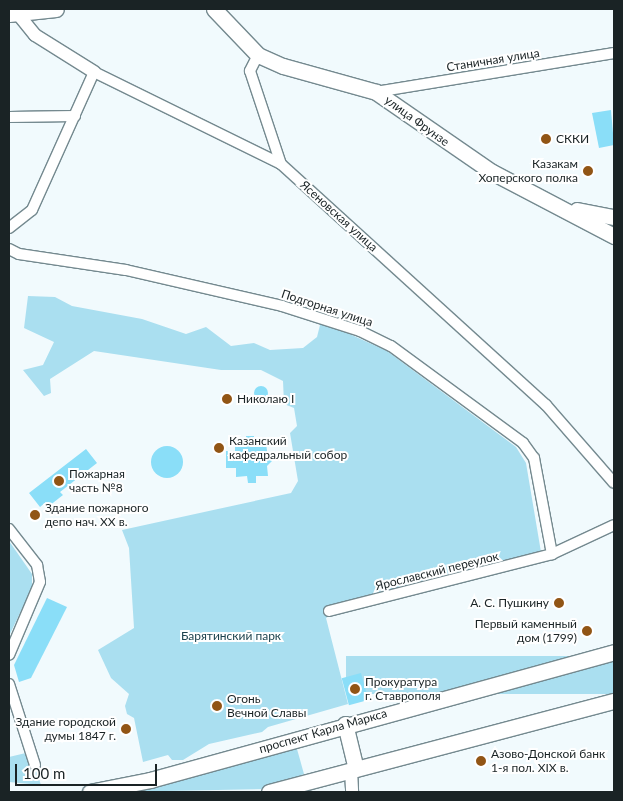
<!DOCTYPE html>
<html>
<head>
<meta charset="utf-8">
<style>
  body { margin:0 }
  #map { position:relative; width:623px; height:801px; overflow:hidden; background:#f1fafd; font-family:Lato,sans-serif }
  div>[style] { position:absolute }
  [style*='--x'] { left:calc(var(--x)*1px); top:calc(var(--y)*1px); width:calc(var(--w)*1px); rotate:calc(var(--a)*1deg) }
  .green>* { inset:0; background:#aadff0; transform-origin:0 0 }
  .building>* { inset:0; background:#8adef8; transform-origin:0 0 }
  .round { border-radius:50% }
  .roads { filter:drop-shadow(1px 0 #74898f) drop-shadow(-1px 0 #74898f) drop-shadow(0 1px #74898f) drop-shadow(0 -1px #74898f) }
  .minor>* { height:10px; margin:-5px; padding:0 5px; transform-origin:5px; border-radius:5px; background:#fff }
  .tertiary>* { height:12px; margin:-6px; padding:0 6px; transform-origin:6px; border-radius:6px; background:#fff }
  .secondary>* { height:15px; margin:-7.5px; padding:0 7.5px; transform-origin:7.5px; border-radius:7.5px; background:#fff }
  .dots>* { width:14px; height:14px; translate:-50% -50%; box-sizing:border-box; border:2px solid #fff; border-radius:50% }
  span { translate:-50% -50%; white-space:nowrap; text-align:center; line-height:1.15; -webkit-text-stroke:4px #fff; paint-order:stroke }
  .street-label { font-size:12px; color:#1a2325 }
  .poi-label { font-size:12px; color:#1a2325 }
  .left { translate:0 -50%; text-align:left }
  .right { translate:-100% -50%; text-align:right }
  .park-label { font-size:12px; color:#1c424d }
  .frame { position:absolute; inset:0; border:10px solid #1a2325; pointer-events:none }
  .scale { position:absolute; left:15px; top:764px; width:142px; height:22px; box-sizing:border-box; border:2px solid #1a2325; border-top:0; padding-left:6px; font-size:15px; line-height:18px; white-space:nowrap; color:#1a2325; -webkit-text-stroke:4px #fff; paint-order:stroke }
</style>
</head>
<body>
<div id="map">
  <div class="green">
    <i style="clip-path:polygon(28px 296px,55px 297px,72px 306px,142px 319px,186px 334px,206px 327px,231px 346px,254px 343px,270px 350px,303px 348px,317px 337px,321px 321px,387px 351px,516px 447px,526px 463px,541px 552px,360px 597px,326px 618px,348px 704px,268px 727px,262px 732px,209px 744px,183px 760px,172px 760px,168px 755px,143px 762px,134px 718px,127px 714px,125px 706px,129px 694px,111px 678px,98px 650px,134px 628px,129px 548px,122px 530px,291px 493px,298px 481px,290px 433px,297px 426px,294px 408px,284px 404px,283px 381px,261px 370px,221px 370px,94px 351px,50px 379px,51px 393px,44px 396px,23px 370px,43px 365px,54px 342px,24px 328px)"></i>
    <i style="clip-path:polygon(9px 541px,32px 574px,32px 588px,9px 636px)"></i>
    <i style="left:614px;top:656px;width:38px;height:268px;rotate:90deg"></i>
    <i style="clip-path:polygon(295px 742px,304px 774px,265px 789px,113px 792px)"></i>
    <i style="clip-path:polygon(30px 752px,41px 785px,9px 782px,9px 757px)"></i>
  </div>
  <div class="building">
    <i style="clip-path:polygon(611px 110px,614px 145px,599px 148px,592px 113px)"></i>
    <i class="round" style="left:254px;top:386px;width:14px;height:14px"></i>
    <i style="clip-path:polygon(246px 436px,254px 436px,254px 442px,266px 442px,267px 451px,275px 458px,267px 466px,268px 476px,256px 476px,256px 483px,248px 483px,247px 476px,236px 477px,236px 468px,226px 468px,226px 451px,235px 451px,235px 443px,246px 443px)"></i>
    <i class="round" style="left:151px;top:446px;width:32px;height:32px"></i>
    <i style="clip-path:polygon(86px 449px,97px 463px,60px 492px,63px 495px,49px 506px,46px 502px,40px 507px,29px 493px)"></i>
    <i style="clip-path:polygon(47px 598px,67px 607px,31px 678px,19px 682px,14px 665px)"></i>
    <i style="left:361px;top:673px;width:28px;height:20px;rotate:75deg"></i>
  </div>
  <div class="roads">
    <div class="minor">
      <i style="--x:258;--y:55;--w:18;--a:117"></i>
      <i style="--x:250;--y:71;--w:98;--a:71.6"></i>
      <i style="--x:376;--y:92;--w:241;--a:-9.3"></i>
      <i style="--x:9;--y:117;--w:66;--a:-0.9"></i>
      <i style="--x:9;--y:228;--w:29;--a:-38"></i>
      <i style="--x:32;--y:210;--w:151;--a:-65.8"></i>
      <i style="--x:94;--y:72;--w:208;--a:26.2"></i>
      <i style="--x:281;--y:164;--w:358;--a:42.3"></i>
      <i style="--x:546;--y:405;--w:103;--a:48.9"></i>
      <i style="--x:9;--y:249;--w:11;--a:27"></i>
      <i style="--x:19;--y:254;--w:108;--a:8.5"></i>
      <i style="--x:126;--y:270;--w:160;--a:13"></i>
      <i style="--x:282;--y:306;--w:82;--a:17.8"></i>
      <i style="--x:360;--y:331;--w:34;--a:26"></i>
      <i style="--x:391;--y:346;--w:164;--a:36.3"></i>
      <i style="--x:523;--y:443;--w:19;--a:54"></i>
      <i style="--x:534;--y:458;--w:98;--a:79.4"></i>
      <i style="--x:9;--y:529;--w:46;--a:52.1"></i>
      <i style="--x:37;--y:565;--w:17;--a:80"></i>
      <i style="--x:40;--y:582;--w:79;--a:113"></i>
      <i style="--x:329;--y:611;--w:230;--a:-14.3"></i>
      <i style="--x:552;--y:554;--w:68;--a:-25.1"></i>
      <i style="--x:9;--y:684;--w:85;--a:72.2"></i>
    </div>
    <div class="tertiary">
      <i style="--x:18;--y:14;--w:27;--a:51"></i>
      <i style="--x:35;--y:35;--w:70;--a:32.1"></i>
      <i style="--x:351;--y:770;--w:22;--a:87"></i>
    </div>
    <div class="secondary">
      <i style="--x:214;--y:9;--w:64;--a:46.3"></i>
      <i style="--x:258;--y:55;--w:27;--a:24"></i>
      <i style="--x:283;--y:66;--w:97;--a:15.6"></i>
      <i style="--x:376;--y:92;--w:141;--a:34.6"></i>
      <i style="--x:492;--y:172;--w:138;--a:27.7"></i>
      <i style="--x:9;--y:14;--w:47;--a:-6.1"></i>
      <i style="--x:577;--y:210;--w:38;--a:11"></i>
      <i style="--x:345;--y:724;--w:46;--a:76.3"></i>
      <i style="--x:90;--y:792;--w:61;--a:-11.3"></i>
      <i style="--x:150;--y:780;--w:481;--a:-15.4"></i>
      <i style="--x:269;--y:792;--w:357;--a:-14.8"></i>
    </div>
  </div>
  <div class="dots">
    <i style="left:546px;top:139px;background:#915515"></i>
    <i style="left:588px;top:171px;background:#915515"></i>
    <i style="left:227px;top:399px;background:#915515"></i>
    <i style="left:219px;top:448px;background:#915515"></i>
    <i style="left:59px;top:481px;background:#915515"></i>
    <i style="left:35px;top:515px;background:#915515"></i>
    <i style="left:559px;top:603px;background:#915515"></i>
    <i style="left:587px;top:631px;background:#915515"></i>
    <i style="left:355px;top:689px;background:#915515"></i>
    <i style="left:217px;top:706px;background:#915515"></i>
    <i style="left:126px;top:729px;background:#915515"></i>
    <i style="left:481px;top:761px;background:#915515"></i>
  </div>
  <div class="street-label">
    <span style="left:493px;top:60px;rotate:-9deg">Станичная улица</span>
    <span style="left:417px;top:121px;rotate:36deg">улица Фрунзе</span>
    <span style="left:339px;top:216px;rotate:42deg">Ясеновская улица</span>
    <span style="left:327px;top:308px;rotate:18deg">Подгорная улица</span>
    <span style="left:437px;top:571px;rotate:-14deg">Ярославский переулок</span>
    <span style="left:323px;top:731px;rotate:-16deg">проспект Карла Маркса</span>
  </div>
  <div class="poi-label">
    <span class="left" style="left:556px;top:139px">СККИ</span>
    <span class="right" style="left:578px;top:171px">Казакам<br>Хоперского полка</span>
    <span class="left" style="left:237px;top:399px">Николаю I</span>
    <span class="left" style="left:229px;top:448px">Казанский<br>кафедральный собор</span>
    <span class="left" style="left:69px;top:481px">Пожарная<br>часть №8</span>
    <span class="left" style="left:45px;top:515px">Здание пожарного<br>депо нач. ХХ в.</span>
    <span class="right" style="left:549px;top:603px">А. С. Пушкину</span>
    <span class="right" style="left:577px;top:631px">Первый каменный<br>дом (1799)</span>
    <span class="left" style="left:365px;top:689px">Прокуратура<br>г. Ставрополя</span>
    <span class="left" style="left:227px;top:706px">Огонь<br>Вечной Славы</span>
    <span class="right" style="left:116px;top:729px">Здание городской<br>думы 1847 г.</span>
    <span class="left" style="left:491px;top:761px">Азово-Донской банк<br>1-я пол. XIX в.</span>
  </div>
  <div class="park-label">
    <span style="left:231px;top:636px">Барятинский парк</span>
  </div>
  <div class="frame"></div>
  <div class="scale">100 m</div>
</div>
</body>
</html>
